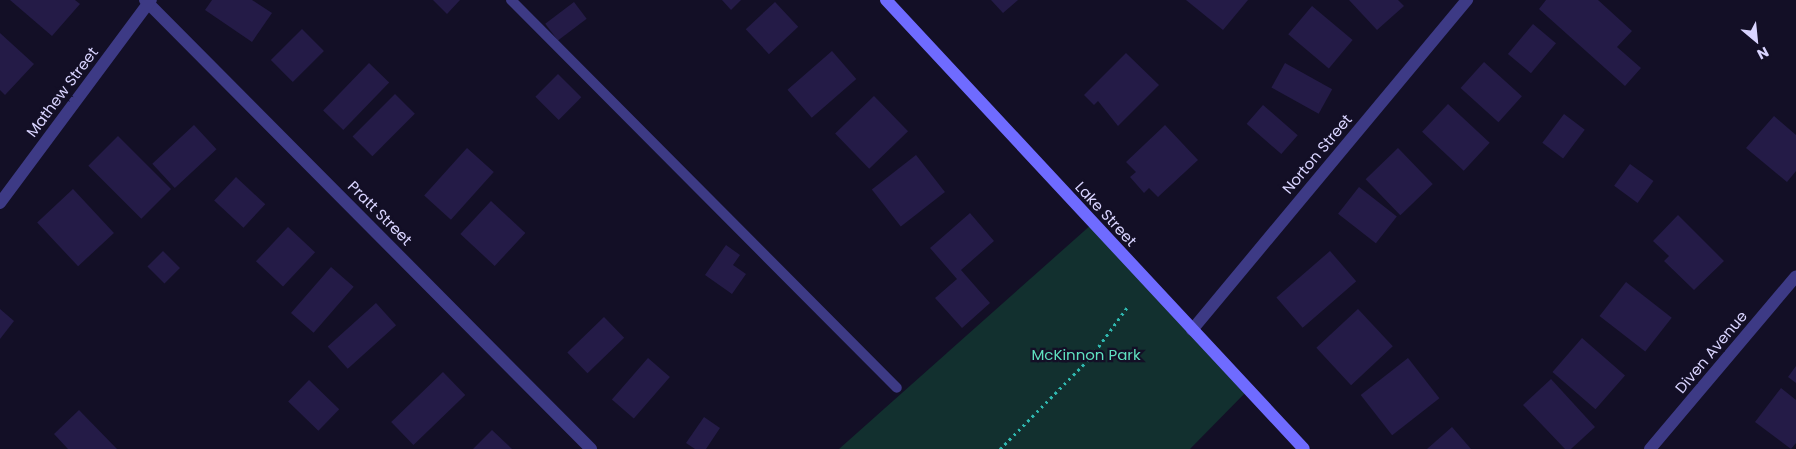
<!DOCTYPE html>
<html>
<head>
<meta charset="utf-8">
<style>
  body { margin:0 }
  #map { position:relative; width:1796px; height:449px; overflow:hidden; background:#130f26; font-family:Poppins,sans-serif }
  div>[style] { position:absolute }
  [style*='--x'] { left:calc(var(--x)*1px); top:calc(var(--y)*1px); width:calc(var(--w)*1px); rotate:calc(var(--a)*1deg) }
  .green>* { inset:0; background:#12302f }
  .building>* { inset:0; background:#241b47; transform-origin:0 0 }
  .path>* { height:3px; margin-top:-1.5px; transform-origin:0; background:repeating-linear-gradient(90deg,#2fb8b0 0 2.5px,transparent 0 6.5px) }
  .lane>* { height:10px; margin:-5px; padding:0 5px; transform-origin:5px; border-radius:5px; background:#3d3a85 }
  .street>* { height:12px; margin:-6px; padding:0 6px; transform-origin:6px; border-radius:6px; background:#3d3a85 }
  .secondary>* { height:12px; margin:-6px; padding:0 6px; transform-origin:6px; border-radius:6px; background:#6f6bff }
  span { translate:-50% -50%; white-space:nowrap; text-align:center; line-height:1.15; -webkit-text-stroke:4.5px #130f26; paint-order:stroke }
  .street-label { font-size:15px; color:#d9d4ff }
  .park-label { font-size:15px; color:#5fe0c0 }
  .north { position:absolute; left:1731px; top:15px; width:50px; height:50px; -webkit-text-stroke:4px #130f26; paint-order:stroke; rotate:152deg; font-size:14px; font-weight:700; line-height:20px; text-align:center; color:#d9d4ff }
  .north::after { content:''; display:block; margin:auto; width:18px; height:22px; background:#d9d4ff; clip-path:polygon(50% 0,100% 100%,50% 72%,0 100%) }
</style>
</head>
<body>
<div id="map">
  <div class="green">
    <i style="clip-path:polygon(1092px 224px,1248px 390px,1190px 449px,839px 449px)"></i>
  </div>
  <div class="building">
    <i style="clip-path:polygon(10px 0,75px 0,80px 4px,52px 36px)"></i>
    <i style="clip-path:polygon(212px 0,252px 0,272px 13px,252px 42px,205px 10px)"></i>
    <i style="clip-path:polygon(433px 0,460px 0,447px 14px)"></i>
    <i style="clip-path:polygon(722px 0,741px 0,731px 10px)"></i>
    <i style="clip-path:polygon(991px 0,1018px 0,1003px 13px)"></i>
    <i style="clip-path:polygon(1186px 0,1248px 0,1223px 30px)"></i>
    <i style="clip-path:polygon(1349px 0,1398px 0,1404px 6px,1377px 30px)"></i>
    <i style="clip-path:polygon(1546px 0,1598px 0,1632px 31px,1617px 47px,1641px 68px,1625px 86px,1539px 9px)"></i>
    <i style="left:574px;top:2px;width:21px;height:36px;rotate:53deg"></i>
    <i style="left:775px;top:2px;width:34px;height:40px;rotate:47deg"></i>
    <i style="left:1312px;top:6px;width:53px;height:37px;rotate:40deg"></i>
    <i style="left:1533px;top:24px;width:30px;height:39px;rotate:40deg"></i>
    <i style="left:302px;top:29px;width:31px;height:44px;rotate:45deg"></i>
    <i style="clip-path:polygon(0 33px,34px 64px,5px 95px,0 90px)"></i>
    <i style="left:832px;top:51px;width:37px;height:59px;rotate:49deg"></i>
    <i style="clip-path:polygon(1126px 53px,1159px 85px,1118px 126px,1098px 101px,1094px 105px,1084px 95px)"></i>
    <i style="left:1484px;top:62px;width:51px;height:35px;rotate:42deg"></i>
    <i style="left:369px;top:63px;width:28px;height:66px;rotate:44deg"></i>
    <i style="left:1285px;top:63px;width:54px;height:28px;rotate:29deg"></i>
    <i style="left:558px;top:74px;width:33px;height:32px;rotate:45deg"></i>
    <i style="left:395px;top:94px;width:28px;height:60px;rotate:45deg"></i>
    <i style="left:874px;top:96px;width:49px;height:54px;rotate:46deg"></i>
    <i style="left:1448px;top:104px;width:57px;height:38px;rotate:43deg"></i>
    <i style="left:1263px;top:105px;width:46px;height:25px;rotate:41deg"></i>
    <i style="left:1564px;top:114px;width:26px;height:36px;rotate:37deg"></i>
    <i style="clip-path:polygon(1774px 116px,1796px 135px,1796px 171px,1787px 182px,1746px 148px)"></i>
    <i style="left:194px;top:125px;width:33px;height:57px;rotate:47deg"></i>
    <i style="clip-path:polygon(1165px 125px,1198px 160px,1158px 197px,1149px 188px,1144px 193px,1130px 177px,1136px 172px,1126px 162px)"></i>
    <i style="left:118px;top:136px;width:75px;height:42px;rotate:45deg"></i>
    <i style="left:467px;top:148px;width:36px;height:64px;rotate:42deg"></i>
    <i style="left:1398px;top:148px;width:50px;height:45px;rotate:46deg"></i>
    <i style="left:916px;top:155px;width:47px;height:56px;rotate:52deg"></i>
    <i style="left:1630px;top:164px;width:29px;height:27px;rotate:36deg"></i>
    <i style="left:236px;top:177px;width:40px;height:32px;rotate:43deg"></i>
    <i style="left:1359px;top:187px;width:48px;height:34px;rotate:38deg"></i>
    <i style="left:73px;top:189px;width:60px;height:49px;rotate:47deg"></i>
    <i style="left:491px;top:201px;width:47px;height:45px;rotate:43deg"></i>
    <i style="clip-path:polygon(970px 213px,994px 241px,961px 270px,990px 303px,962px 328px,935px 298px,957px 279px,930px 248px)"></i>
    <i style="clip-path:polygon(1678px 215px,1724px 261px,1694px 290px,1664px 261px,1669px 256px,1653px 241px)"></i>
    <i style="left:288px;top:227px;width:37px;height:47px;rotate:43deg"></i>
    <i style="clip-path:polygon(726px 245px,740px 255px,733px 265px,746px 274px,732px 294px,705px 275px)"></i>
    <i style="left:163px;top:251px;width:24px;height:22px;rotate:45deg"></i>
    <i style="left:1330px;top:251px;width:40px;height:71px;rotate:49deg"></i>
    <i style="left:331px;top:267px;width:30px;height:61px;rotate:41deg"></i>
    <i style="left:1626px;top:282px;width:58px;height:43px;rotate:38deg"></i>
    <i style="left:376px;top:303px;width:30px;height:65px;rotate:48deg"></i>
    <i style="clip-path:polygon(0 309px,14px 321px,0 339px)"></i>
    <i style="left:1358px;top:309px;width:51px;height:57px;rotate:47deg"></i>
    <i style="left:604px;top:317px;width:29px;height:51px;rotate:46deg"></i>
    <i style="left:1582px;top:338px;width:57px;height:45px;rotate:41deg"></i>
    <i style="left:648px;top:358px;width:29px;height:55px;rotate:41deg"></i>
    <i style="left:1408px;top:358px;width:51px;height:60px;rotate:52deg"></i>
    <i style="clip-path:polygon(1796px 366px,1796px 383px,1788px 377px)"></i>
    <i style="left:443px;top:372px;width:32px;height:72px;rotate:46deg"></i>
    <i style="clip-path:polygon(1551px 379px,1595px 427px,1571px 449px,1565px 449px,1523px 405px)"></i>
    <i style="left:309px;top:380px;width:42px;height:30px;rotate:44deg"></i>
    <i style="clip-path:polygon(1781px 388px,1796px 400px,1796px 443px,1791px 449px,1755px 422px)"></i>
    <i style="clip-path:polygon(79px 410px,117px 449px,68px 449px,54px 434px)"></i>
    <i style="clip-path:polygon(704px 417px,720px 428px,706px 449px,695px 449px,686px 443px)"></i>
    <i style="clip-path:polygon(1452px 427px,1471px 449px,1427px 449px)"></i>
    <i style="clip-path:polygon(492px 430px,512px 449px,473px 449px)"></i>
  </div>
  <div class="path">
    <i style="--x:1000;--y:449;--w:129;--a:-45.3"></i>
    <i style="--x:1091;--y:357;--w:63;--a:-54"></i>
  </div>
  <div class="lane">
    <i style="--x:511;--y:0;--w:547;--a:45.15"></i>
  </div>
  <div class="street">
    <i style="--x:145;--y:0;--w:633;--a:45.19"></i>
    <i style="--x:0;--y:203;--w:253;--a:-53.4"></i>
    <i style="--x:1192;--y:330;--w:430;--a:-50.2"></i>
    <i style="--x:1650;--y:449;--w:226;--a:-49.8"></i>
  </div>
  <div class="secondary">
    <i style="--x:886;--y:0;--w:613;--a:47.05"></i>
  </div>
  <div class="street-label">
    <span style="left:62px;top:92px;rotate:-53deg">Mathew Street</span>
    <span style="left:1317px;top:154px;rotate:-50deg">Norton Street</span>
    <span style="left:380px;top:213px;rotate:45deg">Pratt Street</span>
    <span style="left:1106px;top:214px;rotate:47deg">Lake Street</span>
    <span style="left:1711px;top:352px;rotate:-50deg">Diven Avenue</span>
  </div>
  <div class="park-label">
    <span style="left:1086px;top:355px">McKinnon Park</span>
  </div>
  <div class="north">N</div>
</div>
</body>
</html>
